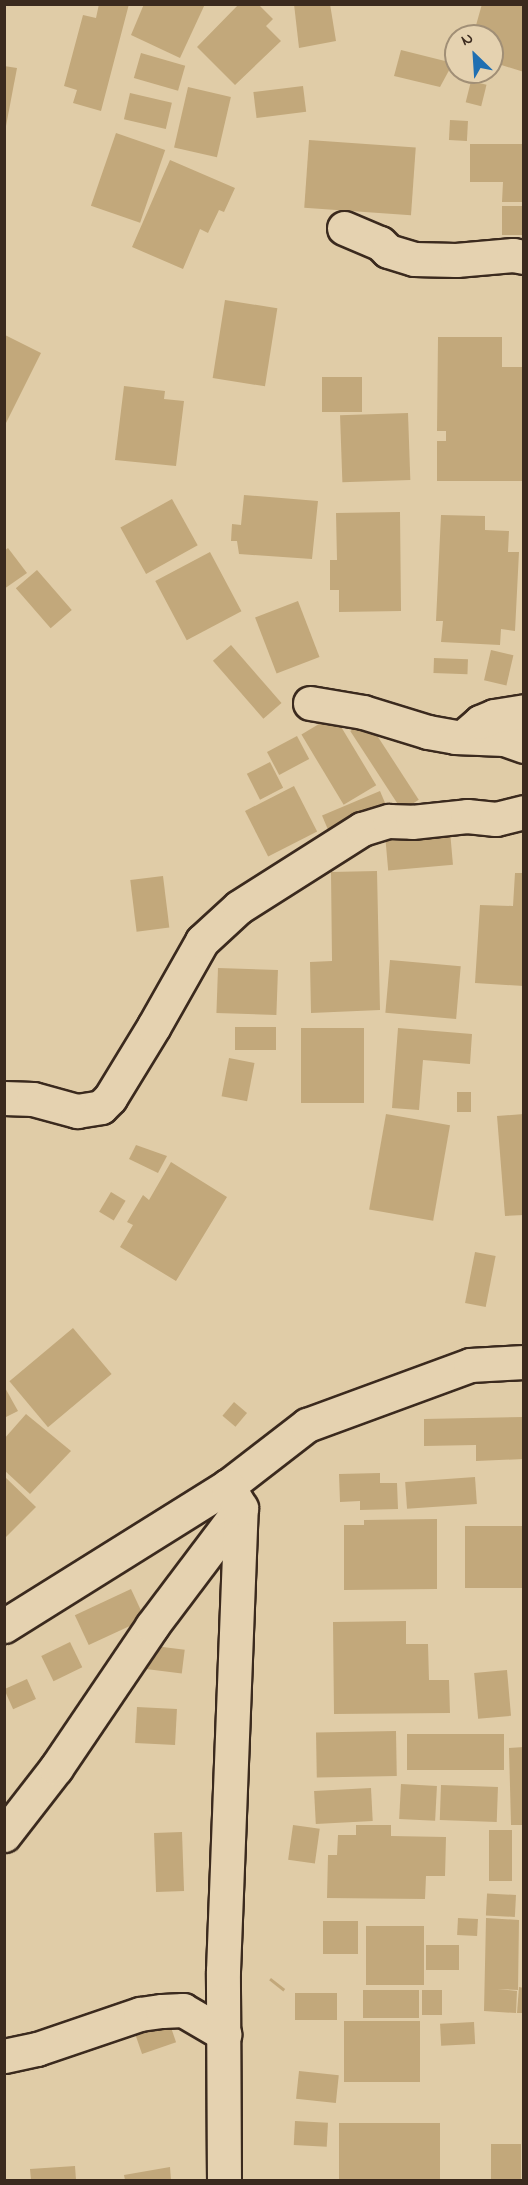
<!DOCTYPE html>
<html>
<head>
<meta charset="utf-8">
<style>
  body { margin:0 }
  #map { position:relative; width:528px; height:2185px; overflow:hidden; background:#e0cca7; font-family:"Indie Flower",sans-serif }
  div>[style] { position:absolute }
  [style*='--x'] { left:calc(var(--x)*1px); top:calc(var(--y)*1px); width:calc(var(--w)*1px); rotate:calc(var(--a)*1deg) }
  .building>* { inset:0; background:#c2a87b; transform-origin:0 0 }
  .roads { filter:drop-shadow(2px 0 #3b2a1e) drop-shadow(-2px 0 #3b2a1e) drop-shadow(0 2px #3b2a1e) drop-shadow(0 -2px #3b2a1e) }
  .street>* { height:33px; margin:-16.5px; padding:0 16.5px; transform-origin:16.5px; border-radius:16.5px; background:#e5d2b0 }
  span { translate:-50% -50%; white-space:nowrap; text-align:center; line-height:1.15; -webkit-text-stroke:5px #e5d2b0; paint-order:stroke }
  .frame { position:absolute; inset:0; border:6px solid #3b2a1e; pointer-events:none }
  .north { position:absolute; left:444px; top:24px; width:60px; height:60px; box-sizing:border-box; background:#e5d2b0; border:2px solid #a18f76; border-radius:50%; rotate:335deg; font-size:16px; font-weight:700; line-height:24px; text-align:center; color:#3b2a1e }
  .north::after { content:''; display:block; margin:auto; width:21px; height:27px; background:#1f6fb2; clip-path:polygon(50% 0,100% 100%,50% 72%,0 100%) }
</style>
</head>
<body>
<div id="map">
  <div class="building">
    <i style="clip-path:polygon(99px 4px,129px 4px,101px 111px,73px 103px,77px 90px,64px 86px,83px 15px,96px 18px)"></i>
    <i style="clip-path:polygon(144px 4px,205px 4px,180px 58px,131px 35px)"></i>
    <i style="clip-path:polygon(239px 4px,258px 4px,273px 19px,266px 26px,281px 41px,235px 85px,197px 47px)"></i>
    <i style="clip-path:polygon(294px 4px,330px 4px,336px 41px,299px 48px)"></i>
    <i style="clip-path:polygon(482px 4px,524px 4px,524px 72px,492px 62px,492px 36px,473px 36px)"></i>
    <i style="clip-path:polygon(401px 50px,453px 63px,440px 87px,394px 76px)"></i>
    <i style="left:141px;top:53px;width:46px;height:26px;rotate:16deg"></i>
    <i style="clip-path:polygon(4px 66px,17px 68px,6px 126px,4px 126px)"></i>
    <i style="left:471px;top:81px;width:16px;height:22px;rotate:14deg"></i>
    <i style="left:303px;top:86px;width:26px;height:50px;rotate:83deg"></i>
    <i style="left:188px;top:87px;width:44px;height:62px;rotate:13deg"></i>
    <i style="left:130px;top:93px;width:43px;height:27px;rotate:13deg"></i>
    <i style="left:450px;top:120px;width:18px;height:20px;rotate:3deg"></i>
    <i style="left:116px;top:133px;width:52px;height:77px;rotate:19deg"></i>
    <i style="left:309px;top:140px;width:107px;height:68px;rotate:4deg"></i>
    <i style="clip-path:polygon(470px 144px,524px 144px,524px 202px,502px 202px,503px 182px,470px 182px)"></i>
    <i style="clip-path:polygon(170px 160px,235px 188px,224px 212px,219px 210px,208px 233px,200px 229px,183px 269px,132px 247px)"></i>
    <i style="left:502px;top:206px;width:22px;height:29px"></i>
    <i style="left:225px;top:300px;width:53px;height:79px;rotate:9deg"></i>
    <i style="clip-path:polygon(5px 335px,41px 353px,5px 425px)"></i>
    <i style="clip-path:polygon(438px 337px,502px 337px,502px 367px,524px 367px,524px 481px,437px 481px,437px 441px,446px 441px,446px 431px,437px 431px)"></i>
    <i style="left:362px;top:377px;width:35px;height:40px;rotate:90deg"></i>
    <i style="clip-path:polygon(124px 386px,165px 391px,164px 399px,184px 401px,176px 466px,115px 460px)"></i>
    <i style="left:408px;top:413px;width:67px;height:68px;rotate:88deg"></i>
    <i style="clip-path:polygon(244px 495px,318px 501px,312px 559px,239px 554px,237px 541px,231px 541px,232px 524px,241px 525px)"></i>
    <i style="left:172px;top:499px;width:53px;height:59px;rotate:61deg"></i>
    <i style="clip-path:polygon(400px 512px,401px 611px,339px 612px,339px 590px,330px 590px,330px 560px,337px 560px,336px 513px)"></i>
    <i style="clip-path:polygon(441px 515px,485px 516px,485px 530px,509px 531px,508px 552px,519px 552px,515px 631px,501px 629px,500px 645px,441px 642px,443px 621px,436px 621px)"></i>
    <i style="clip-path:polygon(8px 548px,27px 573px,4px 589px,4px 551px)"></i>
    <i style="left:210px;top:552px;width:67px;height:62px;rotate:62deg"></i>
    <i style="left:37px;top:570px;width:53px;height:28px;rotate:49deg"></i>
    <i style="left:298px;top:601px;width:60px;height:46px;rotate:69deg"></i>
    <i style="left:231px;top:645px;width:77px;height:24px;rotate:49deg"></i>
    <i style="left:491px;top:650px;width:23px;height:31px;rotate:13deg"></i>
    <i style="left:434px;top:658px;width:34px;height:15px;rotate:2deg"></i>
    <i style="left:334px;top:715px;width:82px;height:38px;rotate:59deg"></i>
    <i style="left:367px;top:720px;width:95px;height:20px;rotate:57deg"></i>
    <i style="left:297px;top:736px;width:26px;height:34px;rotate:62deg"></i>
    <i style="left:270px;top:762px;width:29px;height:26px;rotate:63deg"></i>
    <i style="left:294px;top:786px;width:51px;height:55px;rotate:63deg"></i>
    <i style="left:380px;top:791px;width:23px;height:63px;rotate:67deg"></i>
    <i style="left:450px;top:831px;width:34px;height:65px;rotate:85deg"></i>
    <i style="clip-path:polygon(377px 871px,380px 1010px,311px 1013px,310px 962px,332px 961px,331px 872px)"></i>
    <i style="clip-path:polygon(515px 873px,524px 873px,524px 986px,475px 983px,480px 905px,513px 906px)"></i>
    <i style="left:163px;top:876px;width:52px;height:33px;rotate:83deg"></i>
    <i style="left:390px;top:960px;width:71px;height:53px;rotate:5deg"></i>
    <i style="left:218px;top:968px;width:60px;height:45px;rotate:2deg"></i>
    <i style="left:235px;top:1027px;width:41px;height:23px"></i>
    <i style="left:301px;top:1028px;width:63px;height:75px"></i>
    <i style="clip-path:polygon(398px 1028px,472px 1034px,470px 1064px,423px 1060px,419px 1110px,392px 1108px)"></i>
    <i style="left:229px;top:1058px;width:26px;height:39px;rotate:11deg"></i>
    <i style="left:457px;top:1092px;width:14px;height:20px"></i>
    <i style="left:386px;top:1114px;width:65px;height:97px;rotate:10deg"></i>
    <i style="clip-path:polygon(524px 1114px,524px 1215px,505px 1216px,497px 1116px)"></i>
    <i style="clip-path:polygon(136px 1145px,167px 1156px,158px 1173px,129px 1159px)"></i>
    <i style="clip-path:polygon(171px 1162px,227px 1197px,176px 1281px,120px 1247px,133px 1225px,127px 1222px,143px 1195px,149px 1200px)"></i>
    <i style="left:111px;top:1192px;width:17px;height:23px;rotate:31deg"></i>
    <i style="left:475px;top:1252px;width:21px;height:52px;rotate:11deg"></i>
    <i style="left:73px;top:1328px;width:60px;height:83px;rotate:50deg"></i>
    <i style="clip-path:polygon(4px 1386px,18px 1411px,4px 1418px)"></i>
    <i style="left:234px;top:1402px;width:17px;height:18px;rotate:40deg"></i>
    <i style="clip-path:polygon(26px 1414px,71px 1451px,30px 1494px,4px 1470px,4px 1439px)"></i>
    <i style="clip-path:polygon(524px 1417px,524px 1459px,476px 1461px,476px 1445px,424px 1446px,424px 1419px)"></i>
    <i style="clip-path:polygon(380px 1473px,380px 1483px,397px 1483px,398px 1509px,360px 1510px,360px 1501px,340px 1502px,339px 1474px)"></i>
    <i style="clip-path:polygon(4px 1476px,36px 1507px,4px 1539px)"></i>
    <i style="left:475px;top:1477px;width:27px;height:70px;rotate:86deg"></i>
    <i style="clip-path:polygon(437px 1519px,437px 1589px,344px 1590px,344px 1525px,364px 1525px,364px 1520px)"></i>
    <i style="left:522px;top:1526px;width:62px;height:57px;rotate:90deg"></i>
    <i style="left:131px;top:1589px;width:33px;height:62px;rotate:65deg"></i>
    <i style="clip-path:polygon(406px 1621px,406px 1644px,428px 1644px,429px 1680px,449px 1680px,450px 1713px,334px 1714px,333px 1622px)"></i>
    <i style="left:70px;top:1642px;width:28px;height:32px;rotate:64deg"></i>
    <i style="left:147px;top:1645px;width:38px;height:24px;rotate:7deg"></i>
    <i style="left:507px;top:1670px;width:46px;height:33px;rotate:85deg"></i>
    <i style="left:27px;top:1679px;width:22px;height:25px;rotate:66deg"></i>
    <i style="left:137px;top:1707px;width:40px;height:36px;rotate:3deg"></i>
    <i style="left:396px;top:1731px;width:45px;height:80px;rotate:89deg"></i>
    <i style="left:504px;top:1734px;width:36px;height:97px;rotate:90deg"></i>
    <i style="clip-path:polygon(524px 1747px,524px 1825px,511px 1825px,509px 1748px)"></i>
    <i style="left:401px;top:1784px;width:36px;height:35px;rotate:3deg"></i>
    <i style="left:441px;top:1785px;width:57px;height:35px;rotate:2deg"></i>
    <i style="left:371px;top:1788px;width:33px;height:57px;rotate:87deg"></i>
    <i style="left:293px;top:1825px;width:27px;height:35px;rotate:8deg"></i>
    <i style="clip-path:polygon(356px 1825px,391px 1825px,391px 1836px,446px 1837px,445px 1876px,426px 1876px,425px 1899px,327px 1898px,328px 1855px,337px 1855px,338px 1835px,356px 1835px)"></i>
    <i style="left:489px;top:1830px;width:23px;height:51px"></i>
    <i style="left:182px;top:1832px;width:59px;height:28px;rotate:88deg"></i>
    <i style="left:516px;top:1895px;width:22px;height:29px;rotate:93deg"></i>
    <i style="left:458px;top:1918px;width:20px;height:17px;rotate:3deg"></i>
    <i style="clip-path:polygon(486px 1918px,519px 1920px,518px 1990px,497px 1989px,517px 1991px,516px 2013px,484px 2011px)"></i>
    <i style="left:323px;top:1921px;width:35px;height:33px"></i>
    <i style="left:366px;top:1926px;width:58px;height:59px"></i>
    <i style="left:426px;top:1945px;width:33px;height:25px"></i>
    <i style="left:271px;top:1978px;width:18px;height:3px;rotate:38deg"></i>
    <i style="clip-path:polygon(519px 1987px,524px 1988px,524px 2013px,517px 2013px)"></i>
    <i style="left:419px;top:1990px;width:28px;height:56px;rotate:90deg"></i>
    <i style="left:422px;top:1990px;width:20px;height:25px"></i>
    <i style="left:337px;top:1993px;width:27px;height:42px;rotate:90deg"></i>
    <i style="left:166px;top:2013px;width:31px;height:36px;rotate:71deg"></i>
    <i style="left:420px;top:2021px;width:61px;height:76px;rotate:90deg"></i>
    <i style="left:474px;top:2022px;width:22px;height:34px;rotate:87deg"></i>
    <i style="left:299px;top:2071px;width:40px;height:28px;rotate:6deg"></i>
    <i style="left:295px;top:2121px;width:33px;height:24px;rotate:3deg"></i>
    <i style="left:339px;top:2123px;width:101px;height:57px"></i>
    <i style="left:491px;top:2144px;width:30px;height:36px"></i>
    <i style="clip-path:polygon(75px 2166px,76px 2180px,31px 2180px,30px 2169px)"></i>
    <i style="clip-path:polygon(170px 2167px,171px 2180px,125px 2180px,124px 2175px)"></i>
  </div>
  <div class="roads">
    <div class="street">
      <i style="--x:344;--y:228;--w:39;--a:23"></i>
      <i style="--x:380;--y:243;--w:11;--a:45"></i>
      <i style="--x:388;--y:251;--w:27;--a:17"></i>
      <i style="--x:414;--y:259;--w:42;--a:1.4"></i>
      <i style="--x:456;--y:260;--w:57;--a:-5"></i>
      <i style="--x:513;--y:255;--w:11;--a:10"></i>
      <i style="--x:310;--y:703;--w:54;--a:9.6"></i>
      <i style="--x:363;--y:712;--w:68;--a:17.1"></i>
      <i style="--x:428;--y:732;--w:27;--a:10"></i>
      <i style="--x:455;--y:737;--w:49;--a:2.3"></i>
      <i style="--x:504;--y:739;--w:21;--a:19"></i>
      <i style="--x:463;--y:737;--w:23;--a:-41"></i>
      <i style="--x:480;--y:722;--w:15;--a:-23"></i>
      <i style="--x:494;--y:716;--w:30;--a:-9"></i>
      <i style="--x:4;--y:1098;--w:29;--a:2"></i>
      <i style="--x:33;--y:1099;--w:46;--a:15.3"></i>
      <i style="--x:77;--y:1111;--w:24;--a:-9"></i>
      <i style="--x:101;--y:1107;--w:13;--a:-45"></i>
      <i style="--x:110;--y:1098;--w:84;--a:-58.6"></i>
      <i style="--x:154;--y:1026;--w:98;--a:-60.5"></i>
      <i style="--x:202;--y:941;--w:50;--a:-42.6"></i>
      <i style="--x:239;--y:907;--w:146;--a:-32.4"></i>
      <i style="--x:362;--y:829;--w:28;--a:-17"></i>
      <i style="--x:389;--y:821;--w:23;--a:2"></i>
      <i style="--x:412;--y:822;--w:55;--a:-6.2"></i>
      <i style="--x:467;--y:816;--w:29;--a:6"></i>
      <i style="--x:496;--y:819;--w:29;--a:-14"></i>
      <i style="--x:4;--y:1626;--w:264;--a:-32"></i>
      <i style="--x:228;--y:1486;--w:100;--a:-37.7"></i>
      <i style="--x:307;--y:1425;--w:174;--a:-20.2"></i>
      <i style="--x:470;--y:1365;--w:54;--a:-3.2"></i>
      <i style="--x:4;--y:1835;--w:85;--a:-52.2"></i>
      <i style="--x:56;--y:1768;--w:171;--a:-55.9"></i>
      <i style="--x:152;--y:1626;--w:148;--a:-53"></i>
      <i style="--x:4;--y:2056;--w:34;--a:-12"></i>
      <i style="--x:37;--y:2049;--w:109;--a:-18.8"></i>
      <i style="--x:140;--y:2014;--w:22;--a:-8"></i>
      <i style="--x:162;--y:2011;--w:21;--a:-3"></i>
      <i style="--x:183;--y:2010;--w:48;--a:30.3"></i>
      <i style="--x:224;--y:2180;--w:209;--a:-90.3"></i>
      <i style="--x:223;--y:1971;--w:463;--a:-87.8"></i>
      <i style="--x:241;--y:1508;--w:26;--a:-121"></i>
    </div>
  </div>
  <div class="frame"></div>
  <div class="north">N</div>
</div>
</body>
</html>
